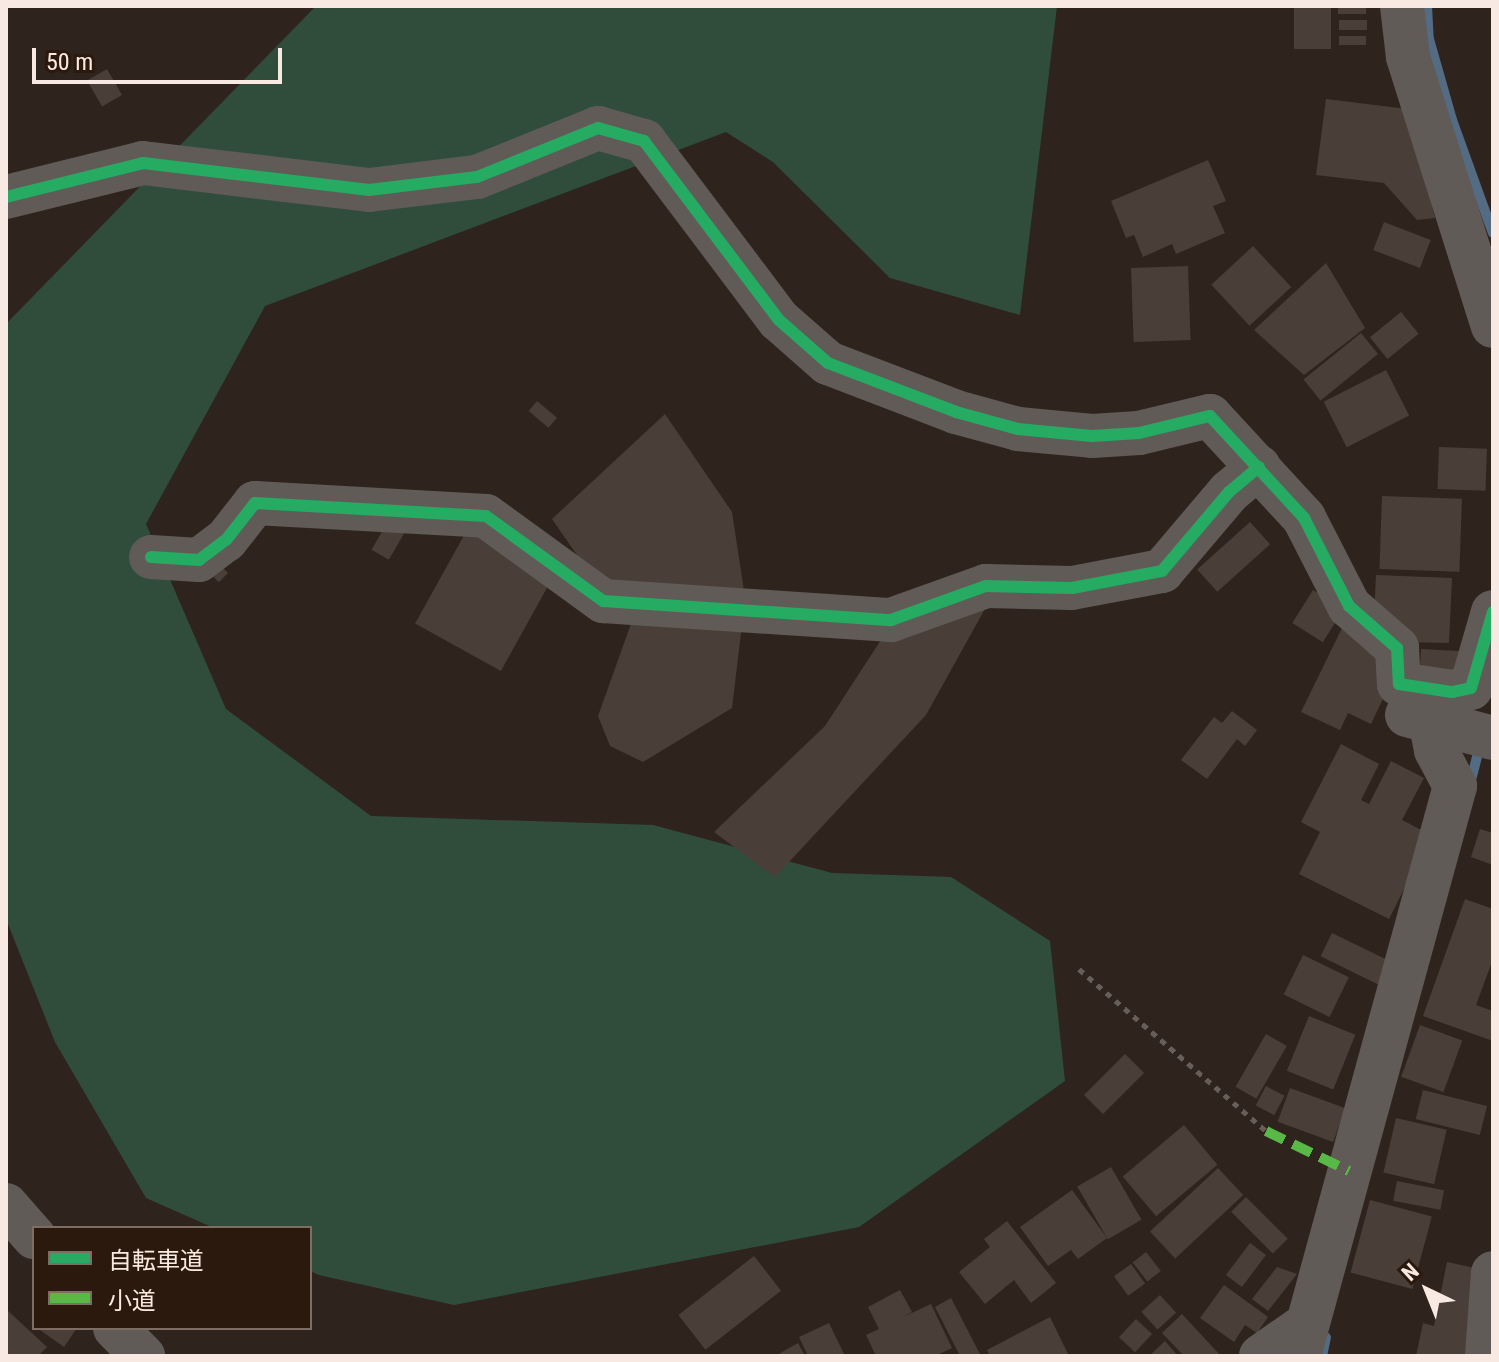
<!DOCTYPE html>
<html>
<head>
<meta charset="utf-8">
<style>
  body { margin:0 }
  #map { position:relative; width:1499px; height:1362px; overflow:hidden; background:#2f241d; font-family:"Roboto Condensed","Noto Sans JP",sans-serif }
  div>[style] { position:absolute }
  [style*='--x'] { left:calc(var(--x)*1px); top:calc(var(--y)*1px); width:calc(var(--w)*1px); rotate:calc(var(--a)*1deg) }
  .green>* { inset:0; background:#304d3c }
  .stream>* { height:10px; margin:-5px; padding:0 5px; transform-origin:5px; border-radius:5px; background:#546b84 }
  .building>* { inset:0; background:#493f38; transform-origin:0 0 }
  .path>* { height:5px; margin-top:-2.5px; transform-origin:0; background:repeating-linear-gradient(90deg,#655e59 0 6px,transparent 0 12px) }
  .minor>* { height:44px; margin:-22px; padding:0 22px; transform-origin:22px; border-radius:22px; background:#615b58 }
  .quiet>* { height:10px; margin-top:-5px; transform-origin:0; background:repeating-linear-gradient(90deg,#58b947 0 20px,transparent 0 30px) }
  .cycleway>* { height:12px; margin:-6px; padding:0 6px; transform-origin:6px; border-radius:6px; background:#26ab63 }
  span { translate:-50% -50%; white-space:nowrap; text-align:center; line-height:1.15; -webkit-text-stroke:6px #2b190d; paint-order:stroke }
  .frame { position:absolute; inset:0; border:8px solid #f8eae2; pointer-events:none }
  .legend { position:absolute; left:32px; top:1226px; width:280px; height:104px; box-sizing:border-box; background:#2b190d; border:2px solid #7d6d62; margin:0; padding:10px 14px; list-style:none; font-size:24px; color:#f8eae2 }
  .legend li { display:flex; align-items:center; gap:16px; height:40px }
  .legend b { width:40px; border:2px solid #7d6d62 }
  .north { position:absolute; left:1387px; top:1250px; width:80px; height:80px; -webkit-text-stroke:6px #2b190d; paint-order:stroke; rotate:317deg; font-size:22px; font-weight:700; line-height:32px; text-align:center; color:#f8eae2 }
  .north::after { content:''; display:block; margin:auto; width:28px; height:36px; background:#f8eae2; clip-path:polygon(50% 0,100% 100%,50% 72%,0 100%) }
  .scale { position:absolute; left:32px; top:48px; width:250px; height:36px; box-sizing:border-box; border:4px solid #f8eae2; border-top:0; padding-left:10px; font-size:24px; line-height:28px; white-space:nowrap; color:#f8eae2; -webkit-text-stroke:6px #2b190d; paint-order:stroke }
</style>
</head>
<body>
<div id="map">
  <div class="green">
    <i style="clip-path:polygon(316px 6px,1057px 6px,1020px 315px,890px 278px,773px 162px,726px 132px,265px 306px,146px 524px,226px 709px,371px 816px,653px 825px,832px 873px,951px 877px,1050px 941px,1065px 1081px,859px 1227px,454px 1305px,319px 1275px,310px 1271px,310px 1228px,214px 1228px,146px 1198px,55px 1042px,6px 919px,6px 324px)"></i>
  </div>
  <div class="stream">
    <i style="--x:1427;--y:6;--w:33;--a:87"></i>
    <i style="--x:1429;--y:39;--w:84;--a:74.1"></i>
    <i style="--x:1452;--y:120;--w:120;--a:70.1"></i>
    <i style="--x:1470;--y:784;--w:40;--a:-75.6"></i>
    <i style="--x:1322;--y:1356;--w:19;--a:-78"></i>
  </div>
  <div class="building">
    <i style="left:1294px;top:6px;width:37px;height:43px"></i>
    <i style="left:1338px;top:6px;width:28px;height:8px"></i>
    <i style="left:1339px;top:20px;width:28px;height:10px"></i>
    <i style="left:1339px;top:36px;width:27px;height:9px"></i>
    <i style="left:107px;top:69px;width:30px;height:23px;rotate:60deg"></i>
    <i style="clip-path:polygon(1326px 99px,1407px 109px,1435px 218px,1417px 220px,1384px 183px,1316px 175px)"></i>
    <i style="clip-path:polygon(1208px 160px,1226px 201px,1213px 206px,1225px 233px,1176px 254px,1172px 244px,1143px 257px,1134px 235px,1126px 238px,1111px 201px)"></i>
    <i style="left:1384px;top:222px;width:50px;height:30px;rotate:21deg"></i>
    <i style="left:1253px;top:246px;width:56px;height:57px;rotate:47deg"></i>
    <i style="clip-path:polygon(1326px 263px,1365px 328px,1304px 375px,1254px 330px)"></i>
    <i style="left:1188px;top:266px;width:74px;height:57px;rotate:88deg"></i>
    <i style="left:1401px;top:312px;width:28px;height:40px;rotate:51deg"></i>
    <i style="left:1361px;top:333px;width:27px;height:74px;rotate:51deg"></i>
    <i style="left:1386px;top:370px;width:51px;height:70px;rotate:63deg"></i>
    <i style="left:537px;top:401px;width:26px;height:13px;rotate:40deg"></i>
    <i style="clip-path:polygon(665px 414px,732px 512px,746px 604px,604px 594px,552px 519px)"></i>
    <i style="left:1439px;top:447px;width:48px;height:42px;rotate:2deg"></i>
    <i style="left:1382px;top:496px;width:80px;height:73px;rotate:2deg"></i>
    <i style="left:1250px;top:522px;width:30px;height:71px;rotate:48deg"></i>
    <i style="left:387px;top:523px;width:20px;height:31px;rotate:30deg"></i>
    <i style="left:467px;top:530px;width:98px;height:107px;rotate:29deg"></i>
    <i style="left:216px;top:561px;width:17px;height:13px;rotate:45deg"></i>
    <i style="clip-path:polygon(1376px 575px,1452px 578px,1449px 643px,1404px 642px,1374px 619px)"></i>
    <i style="left:1313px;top:590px;width:36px;height:39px;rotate:32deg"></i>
    <i style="clip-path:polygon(986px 607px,926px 715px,775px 877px,714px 832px,825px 726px,892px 623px)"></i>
    <i style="clip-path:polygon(632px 621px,742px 625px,732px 708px,643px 762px,610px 746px,598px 716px)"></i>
    <i style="clip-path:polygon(1343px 626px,1390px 649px,1391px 682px,1371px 724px,1348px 713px,1340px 730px,1301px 712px)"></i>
    <i style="left:1421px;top:649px;width:41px;height:21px;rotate:3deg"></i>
    <i style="clip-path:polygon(1232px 711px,1257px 730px,1245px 746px,1237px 739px,1207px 779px,1181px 760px,1214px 717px,1222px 723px)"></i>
    <i style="clip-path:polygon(1341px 744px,1379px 764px,1361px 800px,1369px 804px,1391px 761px,1424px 778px,1402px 820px,1431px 835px,1389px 919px,1299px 874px,1320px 832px,1301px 822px)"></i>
    <i style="clip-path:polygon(1480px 829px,1493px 833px,1493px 865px,1471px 857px)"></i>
    <i style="clip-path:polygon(1465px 899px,1493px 909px,1493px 959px,1476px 1005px,1493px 1011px,1493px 1041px,1423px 1016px)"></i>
    <i style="left:1332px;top:933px;width:64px;height:26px;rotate:26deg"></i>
    <i style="left:1303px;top:955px;width:51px;height:44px;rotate:26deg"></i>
    <i style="left:1309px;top:1016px;width:50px;height:59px;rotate:22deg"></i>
    <i style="left:1420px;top:1025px;width:45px;height:55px;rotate:20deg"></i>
    <i style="left:1266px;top:1034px;width:24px;height:61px;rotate:30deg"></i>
    <i style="left:1125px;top:1054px;width:27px;height:58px;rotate:45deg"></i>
    <i style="left:1266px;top:1086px;width:21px;height:22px;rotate:28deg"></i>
    <i style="left:1290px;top:1088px;width:59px;height:36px;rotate:20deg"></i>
    <i style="left:1423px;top:1090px;width:66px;height:30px;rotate:14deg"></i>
    <i style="left:1396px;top:1118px;width:52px;height:56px;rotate:13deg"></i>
    <i style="left:1184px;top:1125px;width:52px;height:80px;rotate:50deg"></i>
    <i style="left:1111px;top:1167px;width:61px;height:39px;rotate:60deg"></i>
    <i style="left:1218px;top:1168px;width:37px;height:93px;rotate:47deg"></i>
    <i style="left:1397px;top:1181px;width:48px;height:20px;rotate:11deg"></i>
    <i style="clip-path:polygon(1072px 1190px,1107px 1238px,1078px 1259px,1071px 1250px,1048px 1266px,1020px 1227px)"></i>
    <i style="left:1246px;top:1197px;width:59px;height:21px;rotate:45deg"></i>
    <i style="left:1370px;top:1200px;width:64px;height:75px;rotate:15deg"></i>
    <i style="clip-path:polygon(1007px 1221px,1056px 1283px,1031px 1303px,1014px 1280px,985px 1304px,959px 1272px,990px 1247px,984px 1239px)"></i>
    <i style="left:1250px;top:1243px;width:20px;height:40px;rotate:37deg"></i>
    <i style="left:1146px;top:1252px;width:24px;height:17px;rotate:52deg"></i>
    <i style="left:754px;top:1256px;width:44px;height:96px;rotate:52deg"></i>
    <i style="clip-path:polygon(1447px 1262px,1484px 1270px,1465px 1356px,1416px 1356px,1423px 1323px,1434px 1326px)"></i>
    <i style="left:1131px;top:1264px;width:24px;height:21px;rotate:54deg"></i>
    <i style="clip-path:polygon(1277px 1267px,1297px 1274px,1268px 1311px,1252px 1299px)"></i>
    <i style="clip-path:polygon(1224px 1285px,1268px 1317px,1257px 1333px,1245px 1325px,1234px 1342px,1200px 1318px)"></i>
    <i style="clip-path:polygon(900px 1290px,912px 1312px,903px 1317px,931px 1304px,952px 1348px,935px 1356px,876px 1356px,866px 1335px,879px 1329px,868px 1307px)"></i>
    <i style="left:1160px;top:1295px;width:24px;height:25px;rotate:48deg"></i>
    <i style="clip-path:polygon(951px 1298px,981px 1356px,960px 1356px,935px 1307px)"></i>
    <i style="clip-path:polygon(6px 1309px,47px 1347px,38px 1356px,6px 1356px)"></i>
    <i style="clip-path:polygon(1182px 1314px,1221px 1356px,1184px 1356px,1162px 1333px)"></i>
    <i style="clip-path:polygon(1050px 1317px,1069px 1356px,990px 1356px,987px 1350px)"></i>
    <i style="left:1136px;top:1319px;width:22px;height:25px;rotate:43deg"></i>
    <i style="clip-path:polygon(829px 1323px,845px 1356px,808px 1356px,799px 1337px)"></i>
    <i style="clip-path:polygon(41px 1328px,77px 1328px,64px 1347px,40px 1330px)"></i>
    <i style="clip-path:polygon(1165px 1341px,1178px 1356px,1149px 1356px)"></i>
    <i style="clip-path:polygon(798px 1343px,805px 1356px,775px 1356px)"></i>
  </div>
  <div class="path">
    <i style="--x:1079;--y:969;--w:247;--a:40.9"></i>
  </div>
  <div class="minor">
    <i style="--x:1402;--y:6;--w:51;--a:83.3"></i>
    <i style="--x:1408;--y:57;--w:282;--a:72.5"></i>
    <i style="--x:6;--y:197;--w:141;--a:-13.9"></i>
    <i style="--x:143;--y:163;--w:228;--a:6.8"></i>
    <i style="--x:369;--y:190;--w:109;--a:-6.9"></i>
    <i style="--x:477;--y:177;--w:131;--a:-22"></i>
    <i style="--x:598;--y:128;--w:48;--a:15.8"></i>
    <i style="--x:644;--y:141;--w:224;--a:53"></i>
    <i style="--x:779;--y:320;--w:65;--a:41.3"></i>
    <i style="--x:828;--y:363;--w:137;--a:20.9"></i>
    <i style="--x:956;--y:412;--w:64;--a:15.3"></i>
    <i style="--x:1018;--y:429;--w:74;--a:5.4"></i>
    <i style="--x:1092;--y:436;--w:47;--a:-3.7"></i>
    <i style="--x:1139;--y:433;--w:73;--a:-13.5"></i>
    <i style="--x:1210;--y:416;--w:139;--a:47.3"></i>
    <i style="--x:1304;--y:518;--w:99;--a:62.9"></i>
    <i style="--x:1349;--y:606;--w:64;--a:41.2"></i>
    <i style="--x:1397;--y:648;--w:36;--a:87"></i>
    <i style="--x:1399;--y:684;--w:54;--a:8.6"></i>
    <i style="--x:1452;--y:692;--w:19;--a:-12"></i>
    <i style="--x:1471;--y:688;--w:79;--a:-73.9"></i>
    <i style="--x:151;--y:557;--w:48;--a:3.6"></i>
    <i style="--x:199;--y:560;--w:34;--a:-37"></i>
    <i style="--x:226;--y:540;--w:47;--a:-51.9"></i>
    <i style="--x:255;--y:503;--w:231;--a:3.2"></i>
    <i style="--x:486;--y:516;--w:145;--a:36"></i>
    <i style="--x:603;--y:601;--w:289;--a:3.8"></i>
    <i style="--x:891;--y:620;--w:101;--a:-19.7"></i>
    <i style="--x:986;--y:586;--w:86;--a:1.3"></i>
    <i style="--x:1072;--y:588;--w:92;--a:-10.7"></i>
    <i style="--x:1162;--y:571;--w:104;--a:-49.7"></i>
    <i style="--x:1229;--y:492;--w:39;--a:-40"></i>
    <i style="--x:1407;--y:715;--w:89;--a:15"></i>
    <i style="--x:6;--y:1205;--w:43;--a:48.8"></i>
    <i style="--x:115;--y:1328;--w:40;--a:45"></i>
    <i style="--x:1261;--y:1356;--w:56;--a:-34.8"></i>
    <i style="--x:1299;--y:1356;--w:591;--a:-74.69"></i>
    <i style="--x:1455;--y:786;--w:41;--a:-117.8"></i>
    <i style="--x:1436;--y:750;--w:15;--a:-101"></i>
    <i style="--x:1487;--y:1356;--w:83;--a:-85.9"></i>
  </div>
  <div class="quiet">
    <i style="--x:1266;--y:1131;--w:92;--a:25.7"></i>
  </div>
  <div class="cycleway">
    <i style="--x:6;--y:197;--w:141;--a:-13.9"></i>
    <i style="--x:143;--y:163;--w:228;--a:6.8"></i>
    <i style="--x:369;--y:190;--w:109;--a:-6.9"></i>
    <i style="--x:477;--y:177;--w:131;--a:-22"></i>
    <i style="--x:598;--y:128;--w:48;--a:15.8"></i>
    <i style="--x:644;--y:141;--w:224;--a:53"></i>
    <i style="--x:779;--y:320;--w:65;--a:41.3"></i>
    <i style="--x:828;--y:363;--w:137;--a:20.9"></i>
    <i style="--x:956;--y:412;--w:64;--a:15.3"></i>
    <i style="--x:1018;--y:429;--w:74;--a:5.4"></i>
    <i style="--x:1092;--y:436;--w:47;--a:-3.7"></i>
    <i style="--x:1139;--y:433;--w:73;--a:-13.5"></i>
    <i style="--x:1210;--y:416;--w:139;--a:47.3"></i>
    <i style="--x:1304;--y:518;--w:99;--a:62.9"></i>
    <i style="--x:1349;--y:606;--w:64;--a:41.2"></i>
    <i style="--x:1397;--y:648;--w:36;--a:87"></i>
    <i style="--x:1399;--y:684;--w:54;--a:8.6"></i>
    <i style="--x:1452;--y:692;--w:19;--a:-12"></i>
    <i style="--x:1471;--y:688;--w:79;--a:-73.9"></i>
    <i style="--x:151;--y:557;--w:48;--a:3.6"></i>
    <i style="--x:199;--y:560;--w:34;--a:-37"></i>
    <i style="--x:226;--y:540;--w:47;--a:-51.9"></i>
    <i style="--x:255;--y:503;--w:231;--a:3.2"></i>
    <i style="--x:486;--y:516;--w:145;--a:36"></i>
    <i style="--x:603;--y:601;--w:289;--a:3.8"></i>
    <i style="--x:891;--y:620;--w:101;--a:-19.7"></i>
    <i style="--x:986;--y:586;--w:86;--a:1.3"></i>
    <i style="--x:1072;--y:588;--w:92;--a:-10.7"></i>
    <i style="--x:1162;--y:571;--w:104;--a:-49.7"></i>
    <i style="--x:1229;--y:492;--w:39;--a:-40"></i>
  </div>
  <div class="frame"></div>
  <ul class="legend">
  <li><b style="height:10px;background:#26ab63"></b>自転車道</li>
  <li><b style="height:10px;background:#58b947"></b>小道</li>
  </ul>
  <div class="north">N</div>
  <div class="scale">50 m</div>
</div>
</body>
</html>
